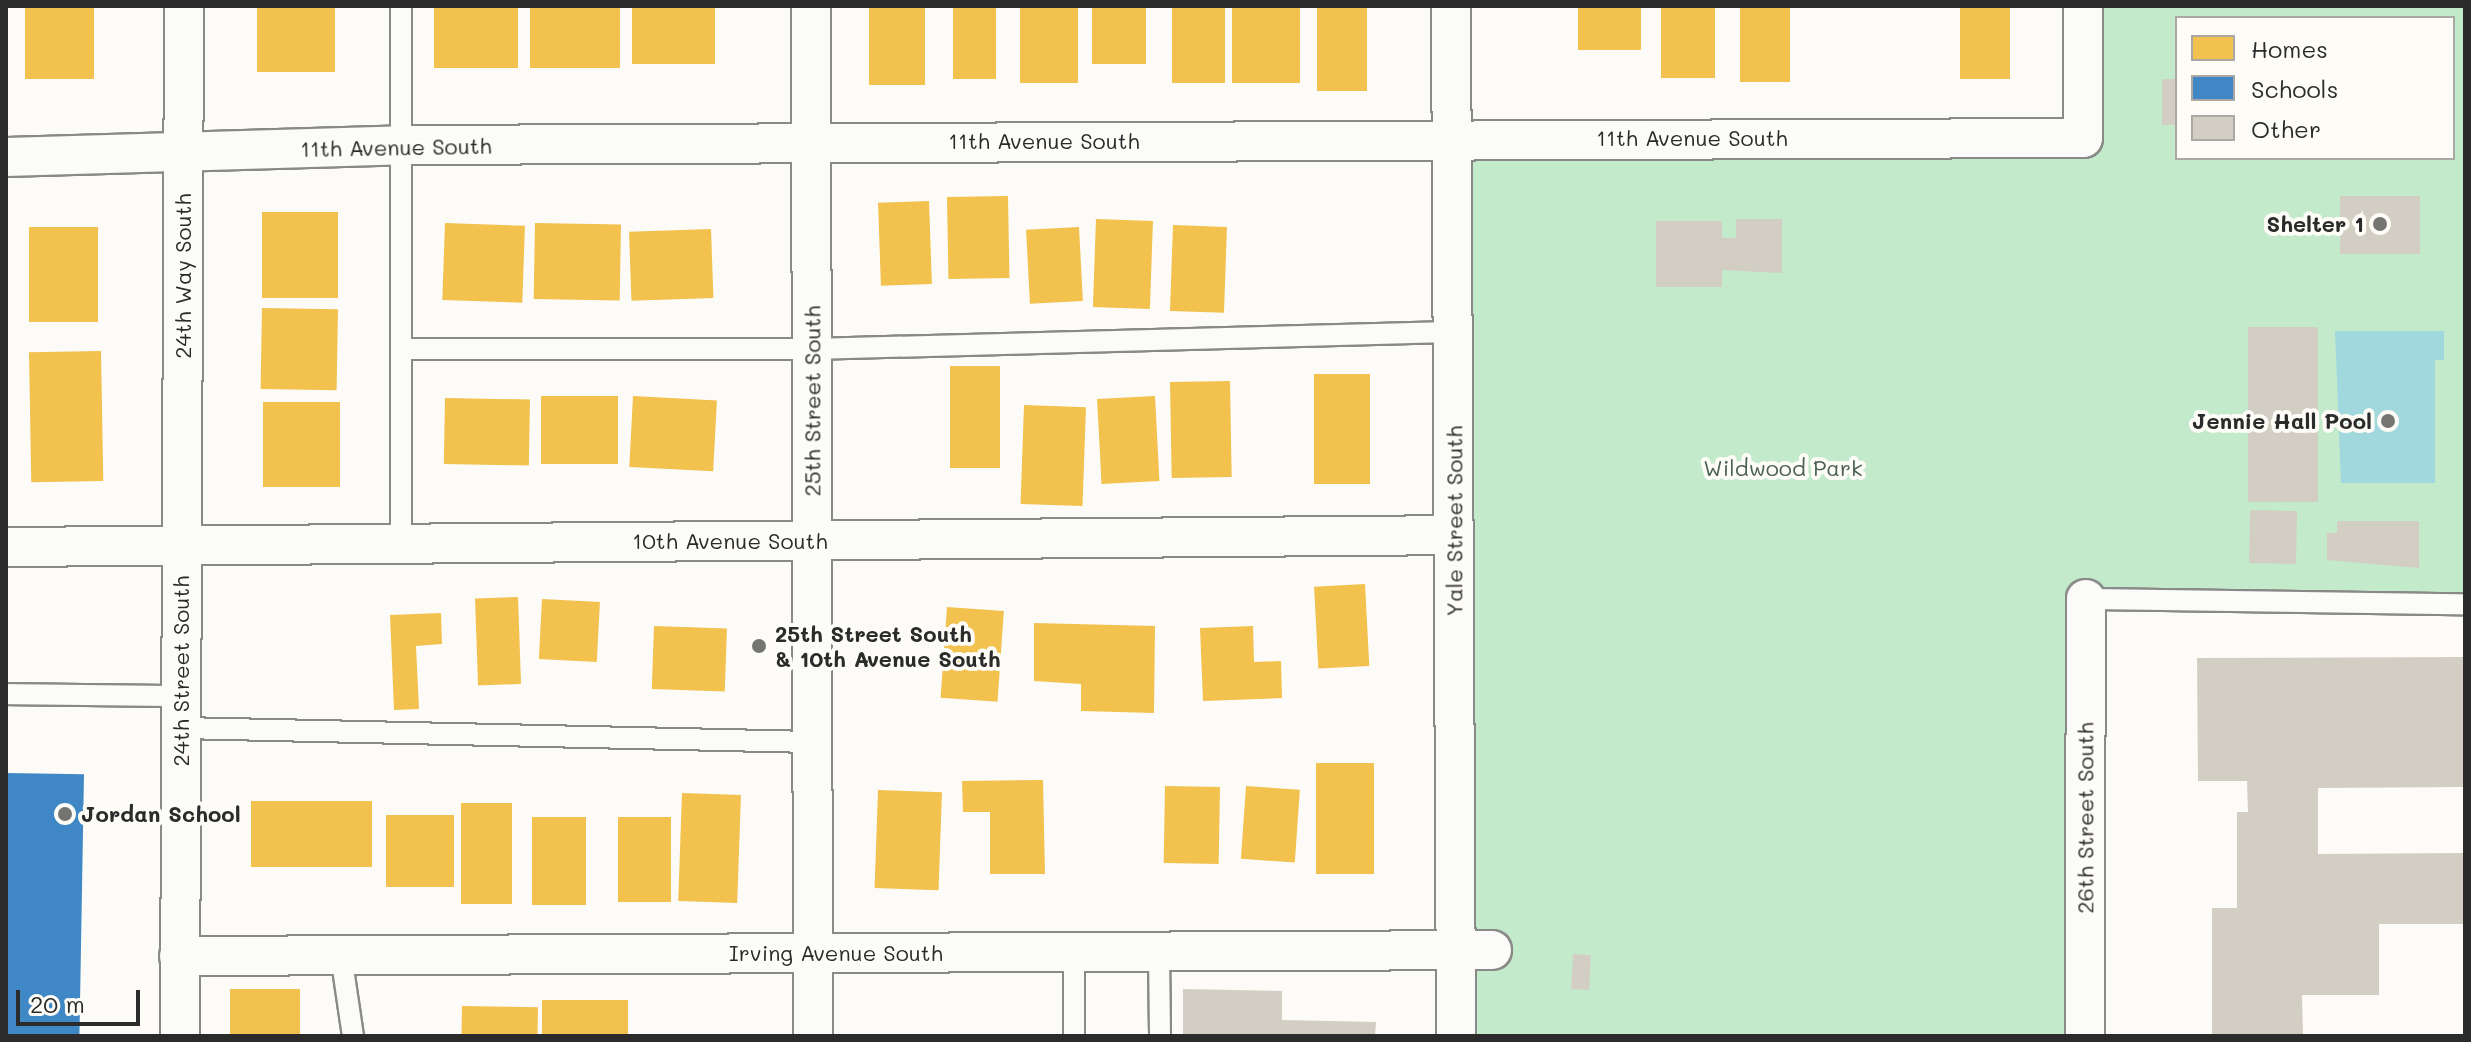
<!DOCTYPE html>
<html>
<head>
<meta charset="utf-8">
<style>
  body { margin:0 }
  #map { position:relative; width:2471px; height:1042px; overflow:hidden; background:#fcfbf8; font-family:Mali,sans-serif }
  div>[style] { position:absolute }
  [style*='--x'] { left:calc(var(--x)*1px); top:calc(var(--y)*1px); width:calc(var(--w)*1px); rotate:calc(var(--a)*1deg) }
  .green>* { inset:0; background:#c4eacc }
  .water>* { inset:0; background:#a0d8de }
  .homes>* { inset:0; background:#f2c14e; transform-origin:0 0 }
  .schools>* { inset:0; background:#3f88c5; transform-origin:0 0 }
  .building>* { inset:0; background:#d3cec4; transform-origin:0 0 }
  .roads { filter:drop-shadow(2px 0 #898987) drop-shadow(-2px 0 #898987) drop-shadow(0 2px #898987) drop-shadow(0 -2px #898987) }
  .service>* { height:20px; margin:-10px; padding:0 10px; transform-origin:10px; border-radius:10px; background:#fbfbf9 }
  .minor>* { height:38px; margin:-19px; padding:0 19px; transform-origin:19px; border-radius:19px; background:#fbfbf9 }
  .dots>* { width:22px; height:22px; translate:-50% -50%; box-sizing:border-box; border:4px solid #fdfcf7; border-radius:50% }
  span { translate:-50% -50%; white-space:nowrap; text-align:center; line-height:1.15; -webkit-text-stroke:8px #fdfcf7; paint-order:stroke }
  .street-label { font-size:22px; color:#2b2b2b }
  .poi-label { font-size:22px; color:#2b2b2b; font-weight:700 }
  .right { translate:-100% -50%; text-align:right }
  .left { translate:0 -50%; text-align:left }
  .park-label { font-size:22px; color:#4b6050 }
  .frame { position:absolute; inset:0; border:8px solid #2b2b2b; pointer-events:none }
  .legend { position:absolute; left:2175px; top:16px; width:280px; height:144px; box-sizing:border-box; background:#fdfcf7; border:2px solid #a9a8a5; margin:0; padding:10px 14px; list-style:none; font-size:24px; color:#2b2b2b }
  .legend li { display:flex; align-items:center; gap:16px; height:40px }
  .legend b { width:40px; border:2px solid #a9a8a5 }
  .scale { position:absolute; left:16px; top:990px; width:124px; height:36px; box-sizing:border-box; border:4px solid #2b2b2b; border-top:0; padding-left:10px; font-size:24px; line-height:28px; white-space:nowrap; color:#2b2b2b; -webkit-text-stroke:6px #fdfcf7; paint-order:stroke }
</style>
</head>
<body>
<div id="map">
  <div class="green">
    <i style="clip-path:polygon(evenodd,2083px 6px,2465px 6px,2465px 604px,2086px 600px,2085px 1036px,1456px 1036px,1452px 139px,2082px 138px,2083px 6px,2177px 18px,2453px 18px,2453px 158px,2177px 158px,2177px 18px)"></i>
  </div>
  <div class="water">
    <i style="clip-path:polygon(2335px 331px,2444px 331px,2444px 360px,2435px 360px,2435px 483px,2341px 483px)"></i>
  </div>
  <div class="homes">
    <i style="left:25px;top:6px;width:69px;height:73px"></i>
    <i style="left:257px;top:6px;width:78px;height:66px"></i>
    <i style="left:434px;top:6px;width:84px;height:62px"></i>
    <i style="left:530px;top:6px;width:90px;height:62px"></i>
    <i style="left:632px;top:6px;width:83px;height:58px"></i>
    <i style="left:869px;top:6px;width:56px;height:79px"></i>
    <i style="left:953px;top:6px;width:43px;height:73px"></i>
    <i style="left:1020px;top:6px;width:58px;height:77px"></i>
    <i style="left:1092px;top:6px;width:54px;height:58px"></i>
    <i style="left:1172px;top:6px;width:53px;height:77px"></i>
    <i style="left:1232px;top:6px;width:68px;height:77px"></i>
    <i style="left:1317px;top:6px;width:50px;height:85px"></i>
    <i style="left:1578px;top:6px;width:63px;height:44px"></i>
    <i style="left:1661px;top:6px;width:54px;height:72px"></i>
    <i style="left:1740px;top:6px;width:50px;height:76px"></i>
    <i style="left:1960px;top:6px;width:50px;height:73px"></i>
    <i style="left:1008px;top:196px;width:82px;height:61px;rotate:89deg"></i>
    <i style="left:929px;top:201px;width:83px;height:51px;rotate:88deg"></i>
    <i style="left:262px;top:212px;width:76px;height:86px"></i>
    <i style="left:1096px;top:219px;width:57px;height:88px;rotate:2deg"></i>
    <i style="left:445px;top:223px;width:80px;height:77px;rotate:2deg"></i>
    <i style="left:535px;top:223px;width:86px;height:76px;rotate:1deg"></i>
    <i style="left:1173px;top:225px;width:54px;height:86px;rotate:2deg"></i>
    <i style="left:29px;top:227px;width:69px;height:95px"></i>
    <i style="left:1079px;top:227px;width:74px;height:53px;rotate:87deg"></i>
    <i style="left:711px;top:229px;width:69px;height:82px;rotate:88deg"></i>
    <i style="left:262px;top:308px;width:76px;height:81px;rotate:1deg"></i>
    <i style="left:101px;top:351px;width:130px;height:72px;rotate:89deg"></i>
    <i style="left:950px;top:366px;width:50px;height:102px"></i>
    <i style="left:1314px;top:374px;width:56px;height:110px"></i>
    <i style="left:1230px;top:381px;width:96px;height:60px;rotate:89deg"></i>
    <i style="left:541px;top:396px;width:77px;height:68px"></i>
    <i style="left:633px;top:396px;width:84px;height:71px;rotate:3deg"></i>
    <i style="left:1155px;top:396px;width:85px;height:58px;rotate:87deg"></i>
    <i style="left:445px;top:398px;width:85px;height:66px;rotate:1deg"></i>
    <i style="left:263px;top:402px;width:77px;height:85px"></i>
    <i style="left:1024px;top:405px;width:62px;height:99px;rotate:2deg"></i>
    <i style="left:1365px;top:584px;width:82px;height:51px;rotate:87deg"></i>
    <i style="left:518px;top:597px;width:87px;height:43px;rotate:88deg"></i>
    <i style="left:542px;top:599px;width:58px;height:60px;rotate:3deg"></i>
    <i style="left:947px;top:607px;width:57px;height:91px;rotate:4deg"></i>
    <i style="clip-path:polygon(441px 613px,442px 644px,416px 646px,419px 709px,394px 710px,390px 615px)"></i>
    <i style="clip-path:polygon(1034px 623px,1155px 626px,1154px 713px,1081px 711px,1081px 684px,1034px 681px)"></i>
    <i style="left:654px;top:626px;width:73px;height:63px;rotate:2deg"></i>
    <i style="clip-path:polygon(1253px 626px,1254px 662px,1281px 661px,1282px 698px,1203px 701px,1200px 628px)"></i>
    <i style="left:1316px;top:763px;width:58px;height:111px"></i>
    <i style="clip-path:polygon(1043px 780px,1045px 874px,990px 874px,990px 812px,963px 812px,962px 781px)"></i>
    <i style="left:1165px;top:786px;width:55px;height:77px;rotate:1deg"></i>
    <i style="left:1246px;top:786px;width:54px;height:73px;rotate:4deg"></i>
    <i style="left:878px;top:790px;width:64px;height:98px;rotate:2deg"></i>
    <i style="left:682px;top:793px;width:59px;height:108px;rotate:2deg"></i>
    <i style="left:251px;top:801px;width:121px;height:66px"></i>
    <i style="left:461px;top:803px;width:51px;height:101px"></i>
    <i style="left:386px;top:815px;width:68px;height:72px"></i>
    <i style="left:532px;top:817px;width:54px;height:88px"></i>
    <i style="left:618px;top:817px;width:53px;height:85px"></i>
    <i style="left:230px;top:989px;width:70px;height:47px"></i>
    <i style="left:542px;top:1000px;width:86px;height:36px"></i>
    <i style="left:462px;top:1006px;width:76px;height:30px;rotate:1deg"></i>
  </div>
  <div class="schools">
    <i style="left:6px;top:773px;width:78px;height:263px;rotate:1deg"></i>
  </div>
  <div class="building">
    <i style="left:2162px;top:79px;width:15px;height:46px"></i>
    <i style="left:2340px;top:196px;width:80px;height:58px"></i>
    <i style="clip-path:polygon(1736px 219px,1782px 219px,1782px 273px,1722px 270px,1722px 287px,1656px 287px,1656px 221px,1722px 221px,1722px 238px,1736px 238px)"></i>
    <i style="left:2248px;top:327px;width:70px;height:175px"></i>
    <i style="left:2250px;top:510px;width:47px;height:53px;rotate:1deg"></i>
    <i style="clip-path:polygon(2337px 521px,2419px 521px,2419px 568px,2327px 560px,2327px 533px,2337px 533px)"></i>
    <i style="clip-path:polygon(2465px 657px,2465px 787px,2318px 788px,2318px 854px,2465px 853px,2465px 924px,2379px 924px,2379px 995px,2302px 995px,2303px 1036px,2212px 1036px,2212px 908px,2237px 908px,2237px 812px,2248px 812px,2247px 781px,2198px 781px,2197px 658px)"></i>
    <i style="left:1573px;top:954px;width:18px;height:35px;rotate:3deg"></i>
    <i style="clip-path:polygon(1183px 989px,1282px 991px,1282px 1020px,1376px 1022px,1375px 1036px,1183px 1036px)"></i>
  </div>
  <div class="roads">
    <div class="service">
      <i style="--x:401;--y:6;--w:538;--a:90"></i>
      <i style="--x:401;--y:349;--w:411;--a:0"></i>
      <i style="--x:812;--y:349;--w:641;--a:-1.52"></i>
      <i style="--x:2086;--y:599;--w:378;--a:0.8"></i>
      <i style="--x:6;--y:694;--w:175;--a:0.7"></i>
      <i style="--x:181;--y:728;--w:631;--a:1.27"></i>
      <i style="--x:1074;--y:952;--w:84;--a:90"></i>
      <i style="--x:1159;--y:952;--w:84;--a:89.3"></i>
      <i style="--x:341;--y:955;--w:82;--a:81.6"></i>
    </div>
    <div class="minor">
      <i style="--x:811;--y:6;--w:1030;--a:89.89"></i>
      <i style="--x:1451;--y:6;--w:1030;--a:89.72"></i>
      <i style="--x:6;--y:157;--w:395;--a:-1.7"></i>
      <i style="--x:401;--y:145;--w:1682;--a:-0.24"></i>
      <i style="--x:2083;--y:138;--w:132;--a:-90"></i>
      <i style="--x:6;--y:547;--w:1448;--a:-0.47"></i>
      <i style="--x:179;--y:956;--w:1313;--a:-0.26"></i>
      <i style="--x:180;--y:1036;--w:1030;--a:-89.78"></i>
      <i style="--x:2085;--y:1036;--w:437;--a:-89.9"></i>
    </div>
  </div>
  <div class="dots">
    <i style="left:2380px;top:224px;background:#747473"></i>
    <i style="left:2388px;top:421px;background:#747473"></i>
    <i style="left:759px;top:646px;background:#747473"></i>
    <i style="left:65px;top:814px;background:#747473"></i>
  </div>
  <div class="street-label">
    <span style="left:1692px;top:138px">11th Avenue South</span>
    <span style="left:1044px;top:141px">11th Avenue South</span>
    <span style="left:396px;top:147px;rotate:-1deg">11th Avenue South</span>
    <span style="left:183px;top:276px;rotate:-90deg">24th Way South</span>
    <span style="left:812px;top:401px;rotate:-90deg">25th Street South</span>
    <span style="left:1454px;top:521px;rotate:-90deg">Yale Street South</span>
    <span style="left:730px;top:541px">10th Avenue South</span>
    <span style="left:181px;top:671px;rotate:-90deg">24th Street South</span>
    <span style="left:2085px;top:818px;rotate:-90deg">26th Street South</span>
    <span style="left:836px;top:953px">Irving Avenue South</span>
  </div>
  <div class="poi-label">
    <span class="right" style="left:2364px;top:224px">Shelter 1</span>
    <span class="right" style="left:2372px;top:421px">Jennie Hall Pool</span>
    <span class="left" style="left:775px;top:646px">25th Street South<br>&amp; 10th Avenue South</span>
    <span class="left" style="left:81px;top:814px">Jordan School</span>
  </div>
  <div class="park-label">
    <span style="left:1783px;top:468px">Wildwood Park</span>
  </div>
  <div class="frame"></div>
  <ul class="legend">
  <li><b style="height:22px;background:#f2c14e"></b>Homes</li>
  <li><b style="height:22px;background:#3f88c5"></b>Schools</li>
  <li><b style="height:22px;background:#d3cec4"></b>Other</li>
  </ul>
  <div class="scale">20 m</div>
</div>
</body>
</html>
